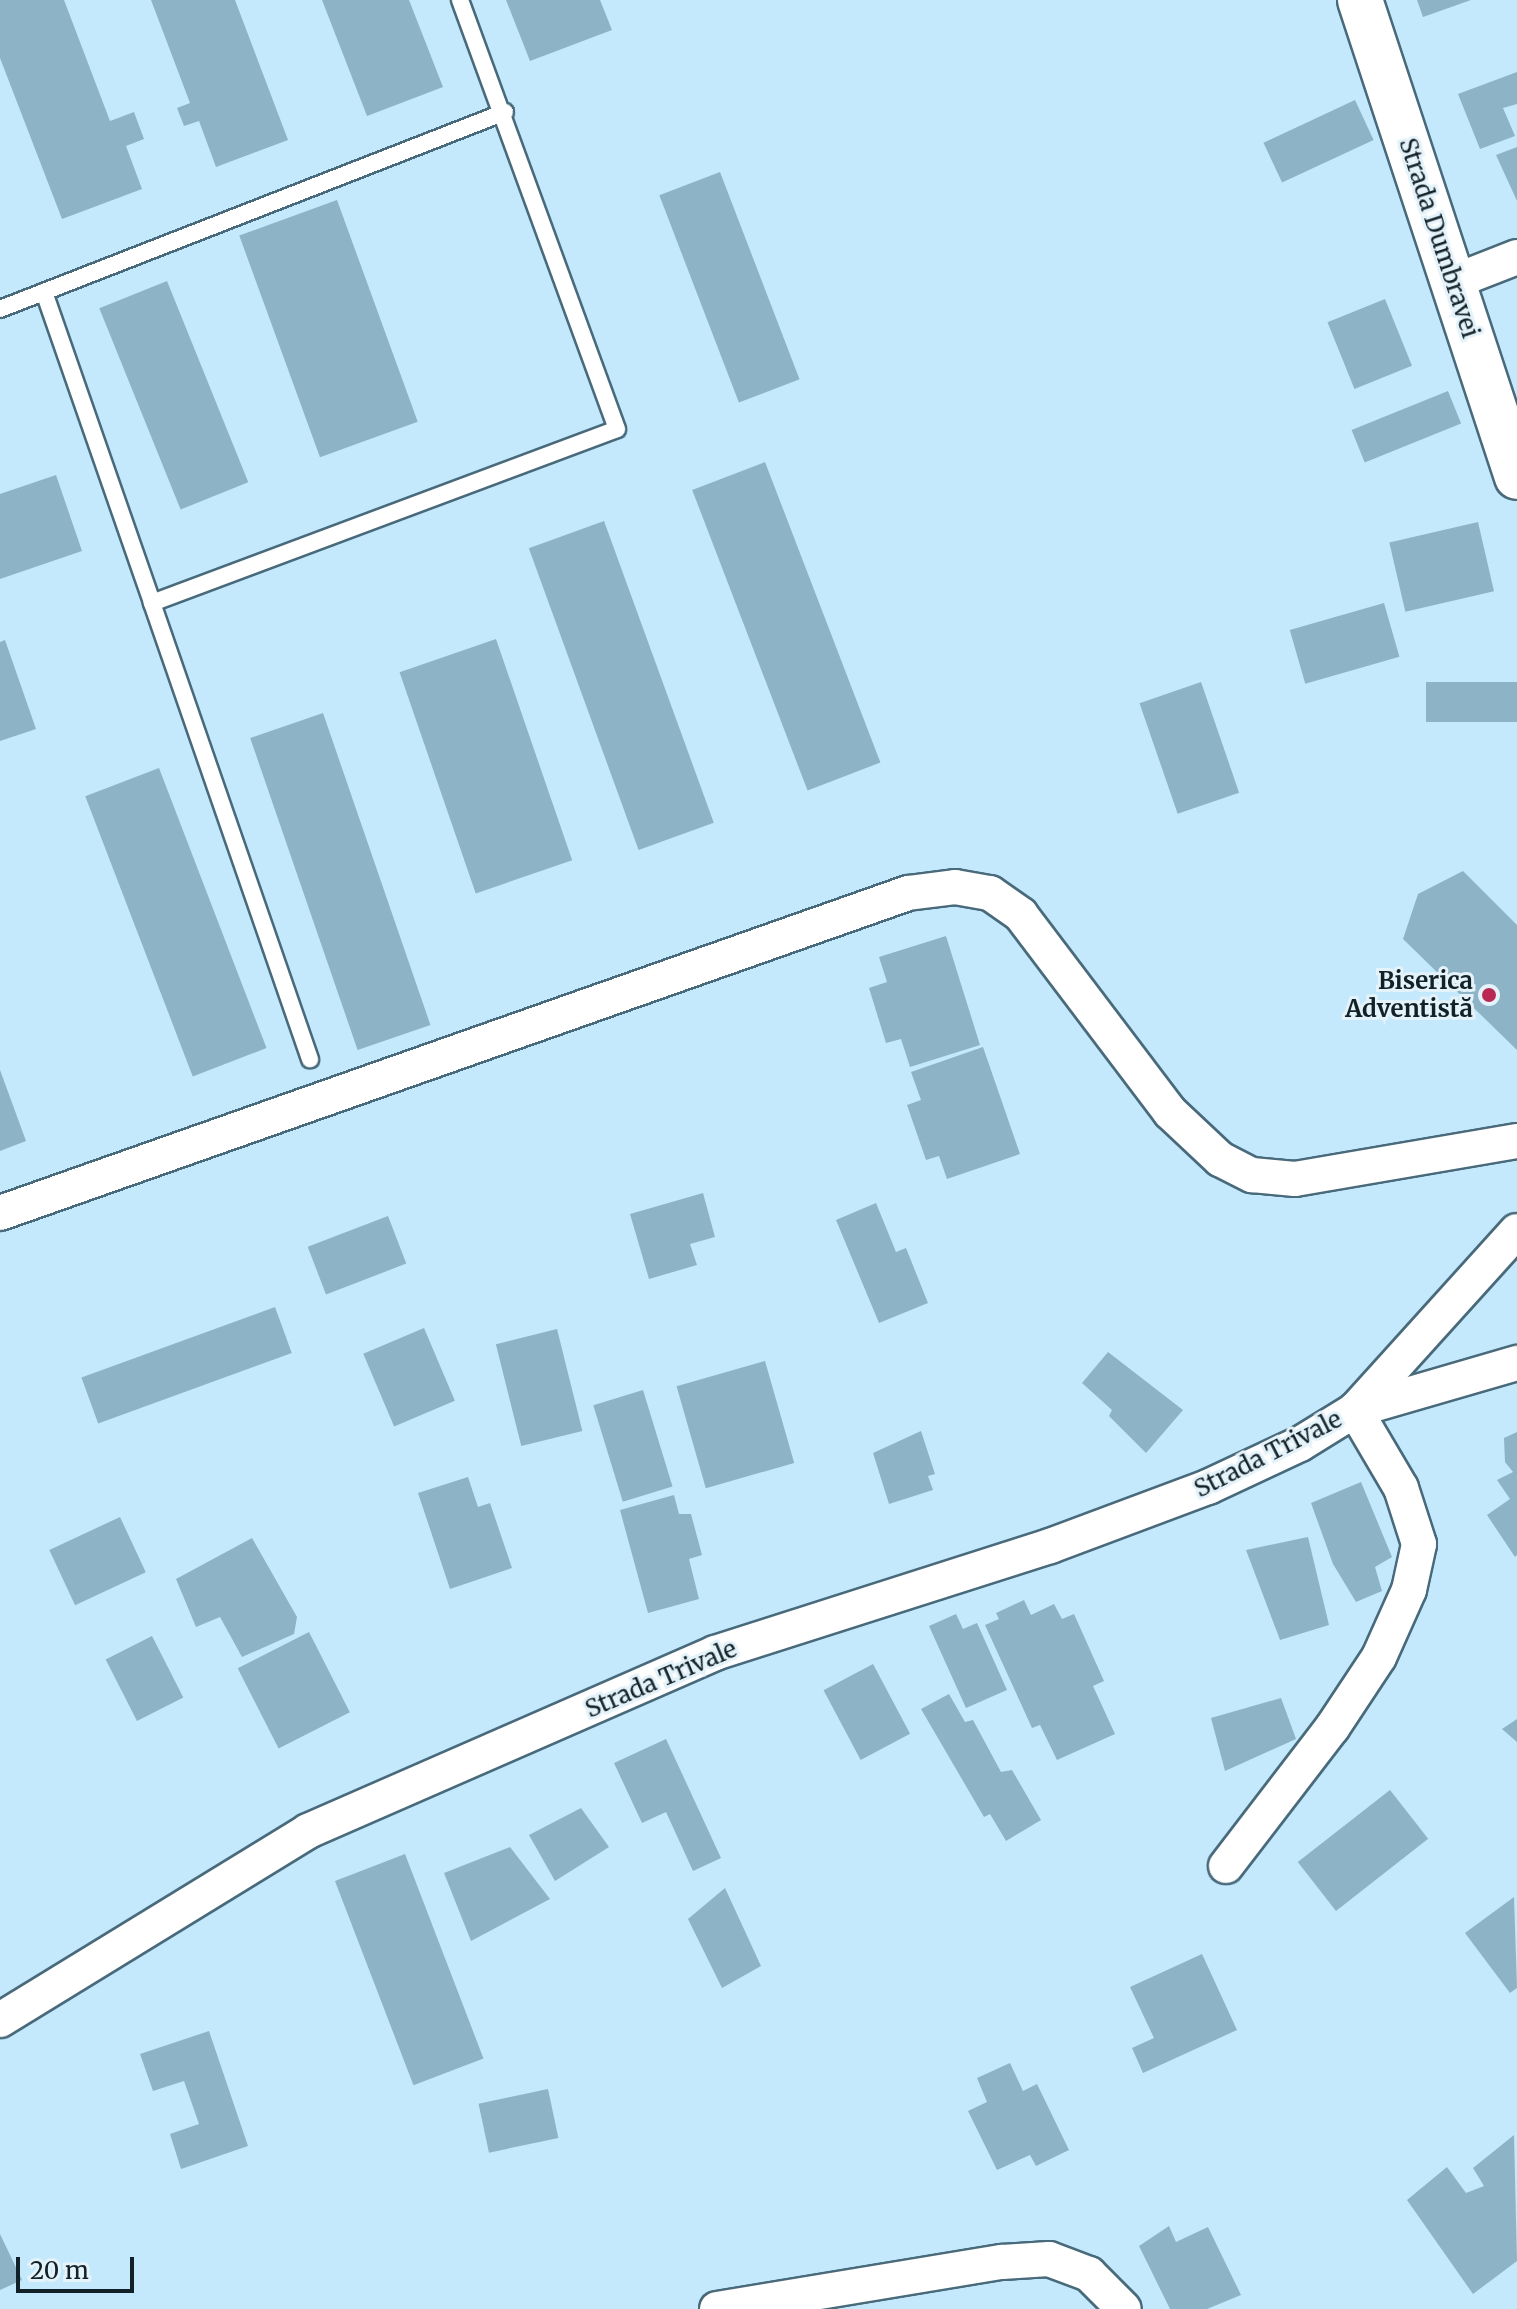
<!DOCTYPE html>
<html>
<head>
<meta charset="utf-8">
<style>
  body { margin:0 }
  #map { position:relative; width:1517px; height:2309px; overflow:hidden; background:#c4e9fd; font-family:Merriweather,serif }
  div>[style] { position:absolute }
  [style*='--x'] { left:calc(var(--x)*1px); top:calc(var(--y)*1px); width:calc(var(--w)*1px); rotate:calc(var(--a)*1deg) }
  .building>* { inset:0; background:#8db3c7; transform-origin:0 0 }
  .roads { filter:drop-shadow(2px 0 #496a7b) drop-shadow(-2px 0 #496a7b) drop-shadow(0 2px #496a7b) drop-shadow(0 -2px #496a7b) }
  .lane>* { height:16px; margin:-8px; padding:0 8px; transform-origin:8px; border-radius:8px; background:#fff }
  .street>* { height:34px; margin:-17px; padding:0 17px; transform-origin:17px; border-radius:17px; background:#fff }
  .primary>* { height:44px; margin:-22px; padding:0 22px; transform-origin:22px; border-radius:22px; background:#fff }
  .dots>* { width:22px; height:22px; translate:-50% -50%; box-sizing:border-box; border:4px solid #e4f2fa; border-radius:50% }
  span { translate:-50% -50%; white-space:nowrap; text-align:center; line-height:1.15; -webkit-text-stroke:6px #e4f2fa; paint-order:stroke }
  .street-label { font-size:24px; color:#122027 }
  .poi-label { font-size:24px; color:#122027; font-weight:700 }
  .right { translate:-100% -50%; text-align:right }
  .scale { position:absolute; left:16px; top:2257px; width:118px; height:36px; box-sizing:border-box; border:4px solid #122027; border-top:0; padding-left:10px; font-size:24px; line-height:28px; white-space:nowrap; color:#122027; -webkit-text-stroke:6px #e4f2fa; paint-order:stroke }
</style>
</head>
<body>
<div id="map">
  <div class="building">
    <i style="clip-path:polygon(0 0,64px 0,110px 121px,134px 112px,144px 139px,126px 146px,142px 189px,62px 219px,0 58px)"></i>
    <i style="clip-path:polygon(151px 0,235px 0,288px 140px,216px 167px,199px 121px,184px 126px,177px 108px,190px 103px)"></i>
    <i style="clip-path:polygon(322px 0,409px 0,443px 87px,367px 116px)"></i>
    <i style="clip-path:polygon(506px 0,600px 0,612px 30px,530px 61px)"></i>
    <i style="clip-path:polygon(1417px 0,1471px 0,1423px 17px)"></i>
    <i style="clip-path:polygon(1517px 72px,1517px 104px,1503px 108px,1515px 136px,1480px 149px,1458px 94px)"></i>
    <i style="left:1355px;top:100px;width:44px;height:101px;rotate:65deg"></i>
    <i style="clip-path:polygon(1517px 147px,1517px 201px,1496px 155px)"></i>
    <i style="left:720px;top:172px;width:222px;height:65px;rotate:69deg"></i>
    <i style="left:337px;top:200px;width:236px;height:104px;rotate:70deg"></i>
    <i style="left:167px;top:281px;width:217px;height:73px;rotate:68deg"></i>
    <i style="left:1385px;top:299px;width:72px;height:62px;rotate:68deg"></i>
    <i style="left:1448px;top:391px;width:35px;height:104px;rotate:68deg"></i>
    <i style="left:765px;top:462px;width:322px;height:78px;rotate:69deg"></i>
    <i style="clip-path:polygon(56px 475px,82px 551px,0 579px,0 494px)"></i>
    <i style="left:604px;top:521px;width:321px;height:80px;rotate:70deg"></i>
    <i style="left:1478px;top:522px;width:71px;height:91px;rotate:77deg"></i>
    <i style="left:1384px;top:603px;width:56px;height:98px;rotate:74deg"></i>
    <i style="left:496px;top:639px;width:234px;height:102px;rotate:71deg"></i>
    <i style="clip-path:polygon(5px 640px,36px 729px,0 741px,0 642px)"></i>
    <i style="left:1201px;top:682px;width:117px;height:65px;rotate:71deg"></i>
    <i style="left:1517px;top:682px;width:40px;height:91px;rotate:90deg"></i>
    <i style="left:323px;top:713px;width:330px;height:77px;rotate:71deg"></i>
    <i style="left:159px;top:768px;width:300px;height:79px;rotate:69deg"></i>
    <i style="clip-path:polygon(1463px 871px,1517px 925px,1517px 1050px,1403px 939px,1418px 894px)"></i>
    <i style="clip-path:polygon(946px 936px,980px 1045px,910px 1067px,901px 1039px,886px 1043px,869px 988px,887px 982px,879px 957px)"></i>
    <i style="clip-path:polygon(983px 1047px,1020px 1154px,947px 1179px,939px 1156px,926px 1160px,907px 1105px,921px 1100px,911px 1072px)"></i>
    <i style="clip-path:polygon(0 1070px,26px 1141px,0 1151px)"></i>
    <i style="clip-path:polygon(703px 1193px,715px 1237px,690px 1244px,697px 1265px,649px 1279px,630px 1214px)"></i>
    <i style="clip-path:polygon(876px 1203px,896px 1252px,906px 1248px,928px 1303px,879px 1323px,836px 1220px)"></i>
    <i style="left:388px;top:1216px;width:51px;height:86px;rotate:69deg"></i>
    <i style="left:275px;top:1307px;width:49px;height:206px;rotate:70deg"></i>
    <i style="left:424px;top:1328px;width:79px;height:66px;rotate:67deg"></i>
    <i style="left:557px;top:1329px;width:105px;height:63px;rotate:76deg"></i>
    <i style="clip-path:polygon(1108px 1352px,1183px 1410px,1146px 1453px,1109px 1416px,1112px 1410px,1082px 1383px)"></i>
    <i style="left:765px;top:1361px;width:106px;height:92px;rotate:74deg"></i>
    <i style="left:643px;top:1390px;width:101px;height:52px;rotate:73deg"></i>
    <i style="clip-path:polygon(921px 1431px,935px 1474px,928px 1476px,933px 1490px,889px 1504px,873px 1453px)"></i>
    <i style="clip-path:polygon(1517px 1432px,1517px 1555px,1515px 1557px,1487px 1515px,1510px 1499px,1497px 1480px,1513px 1472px,1505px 1462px,1504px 1438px)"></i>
    <i style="clip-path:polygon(468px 1477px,478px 1507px,490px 1503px,512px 1568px,450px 1589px,418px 1493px)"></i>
    <i style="clip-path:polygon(1361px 1482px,1392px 1557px,1375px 1567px,1382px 1591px,1356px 1602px,1333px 1564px,1311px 1503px)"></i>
    <i style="clip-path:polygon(674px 1495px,679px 1514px,691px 1514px,702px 1555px,689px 1559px,699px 1599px,648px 1613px,620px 1510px)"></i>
    <i style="left:120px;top:1517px;width:61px;height:78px;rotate:65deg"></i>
    <i style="clip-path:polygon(1308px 1537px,1329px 1625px,1280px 1640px,1246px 1550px)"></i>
    <i style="clip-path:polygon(252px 1538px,297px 1617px,294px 1634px,242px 1657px,220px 1617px,196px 1627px,176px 1579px)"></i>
    <i style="clip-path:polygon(1024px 1600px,1031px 1615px,1054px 1604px,1062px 1619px,1074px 1614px,1104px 1681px,1093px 1686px,1115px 1734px,1057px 1760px,1040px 1725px,1032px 1728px,985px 1625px,999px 1619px,996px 1613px)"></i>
    <i style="clip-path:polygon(956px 1614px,963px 1629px,977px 1623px,1007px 1690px,966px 1708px,929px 1626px)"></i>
    <i style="left:309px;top:1632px;width:90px;height:80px;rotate:63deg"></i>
    <i style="left:152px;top:1636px;width:69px;height:52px;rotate:63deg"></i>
    <i style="left:873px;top:1664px;width:79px;height:56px;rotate:62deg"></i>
    <i style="clip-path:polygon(949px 1694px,965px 1722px,973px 1720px,1001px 1772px,1012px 1770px,1041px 1820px,1006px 1841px,990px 1814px,984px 1817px,921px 1709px)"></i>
    <i style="clip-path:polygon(1281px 1698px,1296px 1739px,1225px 1771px,1211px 1718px)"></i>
    <i style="clip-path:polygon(1517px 1719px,1517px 1742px,1502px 1729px)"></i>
    <i style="clip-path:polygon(666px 1739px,721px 1858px,693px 1871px,666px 1812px,642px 1823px,614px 1763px)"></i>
    <i style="left:1390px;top:1790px;width:62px;height:117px;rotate:52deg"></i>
    <i style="clip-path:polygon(581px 1808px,609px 1847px,555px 1881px,529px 1835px)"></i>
    <i style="clip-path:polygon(510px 1847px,550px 1899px,471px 1941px,444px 1873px)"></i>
    <i style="left:405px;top:1854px;width:219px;height:75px;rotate:69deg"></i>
    <i style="clip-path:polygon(725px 1888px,761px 1966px,722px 1988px,688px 1919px)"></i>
    <i style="clip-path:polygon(1514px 1897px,1517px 1988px,1510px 1993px,1465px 1933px)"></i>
    <i style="clip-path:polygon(1202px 1954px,1237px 2030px,1143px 2073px,1132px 2048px,1154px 2038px,1130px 1987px)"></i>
    <i style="clip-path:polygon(209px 2031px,248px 2146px,181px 2169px,170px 2134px,199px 2124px,184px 2081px,153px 2091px,140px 2054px)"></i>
    <i style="clip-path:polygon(1010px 2063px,1023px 2091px,1037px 2084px,1069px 2150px,1036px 2166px,1030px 2155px,997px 2170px,968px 2111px,987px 2102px,977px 2078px)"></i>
    <i style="left:548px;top:2089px;width:50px;height:71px;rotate:78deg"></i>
    <i style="clip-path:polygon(1514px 2135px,1517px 2261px,1473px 2294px,1407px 2200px,1447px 2167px,1466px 2193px,1484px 2186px,1473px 2168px)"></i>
    <i style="clip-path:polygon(1169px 2226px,1176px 2242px,1208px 2227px,1241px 2295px,1207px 2309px,1170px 2309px,1139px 2246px)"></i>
    <i style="clip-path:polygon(0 2234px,22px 2280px,0 2290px)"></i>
  </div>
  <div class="roads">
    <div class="lane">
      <i style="--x:44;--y:292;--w:329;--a:70.8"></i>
      <i style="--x:152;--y:603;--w:496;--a:-20.5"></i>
      <i style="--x:617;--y:429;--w:457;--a:-110.1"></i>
      <i style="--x:0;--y:309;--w:542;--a:-21.31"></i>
      <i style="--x:152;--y:603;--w:483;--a:70.9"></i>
    </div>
    <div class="street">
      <i style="--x:1453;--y:282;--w:69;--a:-21.3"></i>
      <i style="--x:0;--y:1213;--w:963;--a:-19.41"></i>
      <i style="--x:908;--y:893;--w:47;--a:-7.3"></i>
      <i style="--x:955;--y:887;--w:36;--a:10"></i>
      <i style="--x:990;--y:893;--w:38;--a:35"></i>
      <i style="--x:1021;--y:915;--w:247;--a:52.9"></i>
      <i style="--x:1170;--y:1112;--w:69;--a:43.2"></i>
      <i style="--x:1220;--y:1159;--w:36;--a:27"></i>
      <i style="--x:1252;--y:1175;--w:43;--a:5.3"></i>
      <i style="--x:1295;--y:1179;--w:225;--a:-9.7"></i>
      <i style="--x:1226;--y:1866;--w:174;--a:-52.5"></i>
      <i style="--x:1332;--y:1728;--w:85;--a:-56.5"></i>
      <i style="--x:1379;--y:1657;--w:73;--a:-65.9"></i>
      <i style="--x:1409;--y:1590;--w:47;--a:-77.7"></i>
      <i style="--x:1419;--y:1544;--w:59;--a:-107.8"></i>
      <i style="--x:1401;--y:1488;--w:91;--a:-120.5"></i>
      <i style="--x:1355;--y:1410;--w:169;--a:-16.2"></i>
      <i style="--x:0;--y:2020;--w:361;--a:-31.5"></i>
      <i style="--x:308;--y:1831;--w:444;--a:-23.6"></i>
      <i style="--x:715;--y:1653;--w:352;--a:-17.7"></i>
      <i style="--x:1050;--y:1546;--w:169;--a:-20.5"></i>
      <i style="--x:1208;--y:1487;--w:102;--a:-25.1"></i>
      <i style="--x:1300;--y:1444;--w:65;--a:-31.7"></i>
      <i style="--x:1355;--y:1410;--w:241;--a:-47.9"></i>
      <i style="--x:717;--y:2309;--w:289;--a:-9.4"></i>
      <i style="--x:1002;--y:2262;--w:47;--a:-3.7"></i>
      <i style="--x:1049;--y:2259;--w:43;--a:20.6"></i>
      <i style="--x:1089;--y:2274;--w:49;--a:45"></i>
    </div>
    <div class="primary">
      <i style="--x:1360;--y:0;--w:502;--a:71.78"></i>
    </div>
  </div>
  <div class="dots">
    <i style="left:1489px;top:995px;background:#b92953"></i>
  </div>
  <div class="street-label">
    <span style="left:1439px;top:238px;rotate:72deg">Strada Dumbravei</span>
    <span style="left:1268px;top:1454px;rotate:-27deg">Strada Trivale</span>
    <span style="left:661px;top:1679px;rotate:-23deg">Strada Trivale</span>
  </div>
  <div class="poi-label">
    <span class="right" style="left:1473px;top:995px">Biserica<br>Adventistă</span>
  </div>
  <div class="scale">20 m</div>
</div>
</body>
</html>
